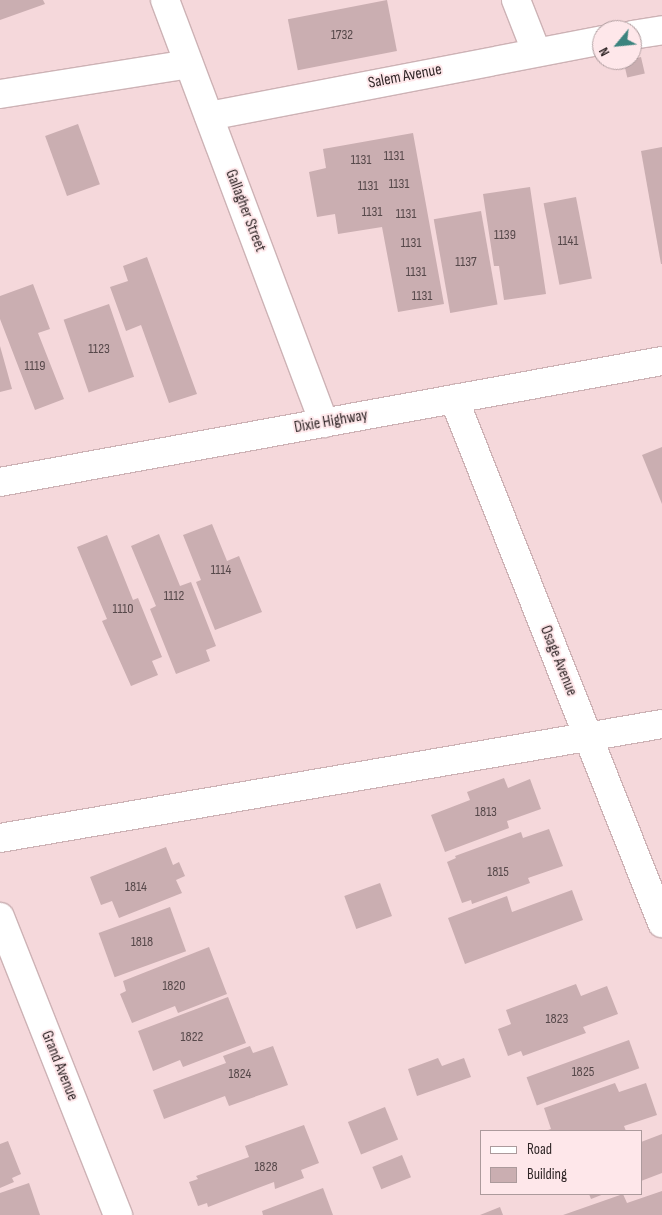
<!DOCTYPE html>
<html>
<head>
<meta charset="utf-8">
<style>
  body { margin:0 }
  #map { position:relative; width:662px; height:1215px; overflow:hidden; background:#f5d8db; font-family:"Sofia Sans Condensed",sans-serif }
  div>[style] { position:absolute }
  [style*='--x'] { left:calc(var(--x)*1px); top:calc(var(--y)*1px); width:calc(var(--w)*1px); rotate:calc(var(--a)*1deg) }
  .building>* { inset:0; background:#caaeb1; transform-origin:0 0 }
  .roads { filter:drop-shadow(1px 0 #cdb2b5) drop-shadow(-1px 0 #cdb2b5) drop-shadow(0 1px #cdb2b5) drop-shadow(0 -1px #cdb2b5) }
  .minor>* { height:28px; margin:-14px; padding:0 14px; transform-origin:14px; border-radius:14px; background:#fff }
  span { translate:-50% -50%; white-space:nowrap; text-align:center; line-height:1.15; -webkit-text-stroke:4px #fee7ea; paint-order:stroke }
  .number-label { font-size:14px; color:#56484a }
  .number-label span { -webkit-text-stroke-width:0 }
  .street-label { font-size:16px; color:#302627 }
  .legend { position:absolute; left:480px; top:1130px; width:162px; height:65px; box-sizing:border-box; background:#fee7ea; border:1px solid #ac9a9c; margin:0; padding:6px 9px; list-style:none; font-size:15px; color:#302627 }
  .legend li { display:flex; align-items:center; gap:10px; height:25px }
  .legend b { width:25px; border:1px solid #ac9a9c }
  .north { position:absolute; left:592px; top:20px; width:50px; height:50px; box-sizing:border-box; background:#fee7ea; border:1px solid #ac9a9c; border-radius:50%; rotate:242deg; font-size:14px; font-weight:700; line-height:20px; text-align:center; color:#302627 }
  .north::after { content:''; display:block; margin:auto; width:18px; height:22px; background:#3b837e; clip-path:polygon(50% 0,100% 100%,50% 72%,0 100%) }
</style>
</head>
<body>
<div id="map">
  <div class="building">
    <i style="clip-path:polygon(0 0,43px 0,45px 4px,0 20px)"></i>
    <i style="left:387px;top:0;width:52px;height:101px;rotate:79deg"></i>
    <i style="left:641px;top:57px;width:17px;height:18px;rotate:77deg"></i>
    <i style="left:78px;top:124px;width:64px;height:35px;rotate:70deg"></i>
    <i style="clip-path:polygon(413px 133px,444px 304px,398px 312px,382px 227px,338px 234px,335px 214px,317px 217px,309px 172px,326px 168px,323px 149px)"></i>
    <i style="clip-path:polygon(662px 147px,662px 264px,661px 264px,641px 151px)"></i>
    <i style="clip-path:polygon(530px 187px,546px 294px,504px 300px,499px 266px,494px 266px,483px 194px)"></i>
    <i style="left:576px;top:197px;width:83px;height:33px;rotate:79deg"></i>
    <i style="left:481px;top:211px;width:95px;height:48px;rotate:80deg"></i>
    <i style="clip-path:polygon(147px 257px,197px 394px,169px 403px,141px 325px,126px 331px,110px 287px,128px 281px,123px 266px)"></i>
    <i style="clip-path:polygon(33px 284px,50px 329px,38px 333px,64px 399px,35px 410px,0 319px,0 296px)"></i>
    <i style="left:109px;top:304px;width:77px;height:48px;rotate:71deg"></i>
    <i style="clip-path:polygon(0 346px,12px 389px,0 392px)"></i>
    <i style="clip-path:polygon(662px 447px,662px 504px,642px 455px)"></i>
    <i style="clip-path:polygon(212px 524px,227px 561px,239px 556px,262px 612px,215px 630px,196px 582px,201px 580px,183px 535px)"></i>
    <i style="clip-path:polygon(159px 534px,180px 586px,191px 582px,216px 646px,206px 650px,210px 661px,176px 674px,150px 609px,156px 606px,131px 546px)"></i>
    <i style="clip-path:polygon(107px 535px,133px 600px,138px 598px,162px 657px,152px 661px,158px 675px,131px 686px,102px 621px,107px 619px,77px 547px)"></i>
    <i style="clip-path:polygon(504px 778px,508px 788px,530px 779px,541px 809px,507px 821px,509px 828px,445px 852px,431px 815px,470px 800px,467px 792px)"></i>
    <i style="clip-path:polygon(549px 829px,563px 866px,528px 878px,530px 883px,472px 904px,471px 900px,462px 903px,447px 862px,456px 858px,455px 856px,521px 832px,523px 838px)"></i>
    <i style="clip-path:polygon(166px 847px,173px 865px,179px 862px,185px 876px,176px 880px,182px 893px,119px 918px,112px 901px,101px 905px,90px 877px)"></i>
    <i style="left:380px;top:883px;width:35px;height:38px;rotate:70deg"></i>
    <i style="clip-path:polygon(572px 890px,583px 920px,465px 964px,448px 918px,507px 896px,512px 912px)"></i>
    <i style="left:170px;top:907px;width:47px;height:76px;rotate:70deg"></i>
    <i style="clip-path:polygon(209px 947px,227px 994px,178px 1013px,175px 1006px,132px 1023px,120px 994px,126px 991px,123px 981px)"></i>
    <i style="clip-path:polygon(576px 984px,581px 996px,607px 986px,618px 1014px,583px 1027px,586px 1033px,523px 1056px,521px 1051px,508px 1056px,498px 1029px,511px 1024px,506px 1010px)"></i>
    <i style="clip-path:polygon(228px 997px,246px 1043px,183px 1067px,180px 1060px,153px 1071px,138px 1031px)"></i>
    <i style="left:629px;top:1040px;width:30px;height:109px;rotate:70deg"></i>
    <i style="clip-path:polygon(250px 1046px,253px 1053px,273px 1046px,288px 1085px,229px 1106px,225px 1096px,164px 1119px,153px 1090px,226px 1063px,223px 1056px)"></i>
    <i style="clip-path:polygon(438px 1058px,442px 1066px,464px 1058px,471px 1077px,417px 1096px,408px 1069px)"></i>
    <i style="clip-path:polygon(615px 1083px,619px 1092px,646px 1083px,657px 1115px,624px 1126px,626px 1131px,545px 1131px,551px 1129px,544px 1108px)"></i>
    <i style="left:385px;top:1107px;width:35px;height:40px;rotate:68deg"></i>
    <i style="clip-path:polygon(304px 1125px,319px 1163px,301px 1170px,304px 1178px,275px 1189px,274px 1182px,208px 1207px,207px 1203px,198px 1206px,189px 1182px,198px 1179px,196px 1176px,249px 1157px,245px 1146px)"></i>
    <i style="clip-path:polygon(662px 1134px,662px 1173px,641px 1181px,641px 1142px)"></i>
    <i style="clip-path:polygon(8px 1141px,21px 1174px,12px 1178px,14px 1182px,0 1188px,0 1144px)"></i>
    <i style="left:402px;top:1155px;width:24px;height:32px;rotate:68deg"></i>
    <i style="clip-path:polygon(29px 1183px,40px 1215px,0 1215px,0 1193px)"></i>
    <i style="clip-path:polygon(323px 1188px,333px 1215px,263px 1215px,262px 1211px)"></i>
    <i style="clip-path:polygon(662px 1191px,662px 1215px,563px 1215px,623px 1194px,627px 1203px)"></i>
    <i style="clip-path:polygon(589px 1194px,604px 1194px,591px 1199px)"></i>
    <i style="clip-path:polygon(500px 1207px,503px 1215px,480px 1215px)"></i>
  </div>
  <div class="roads">
    <div class="minor">
      <i style="--x:165;--y:0;--w:452;--a:69.4"></i>
      <i style="--x:516;--y:0;--w:55;--a:68.6"></i>
      <i style="--x:632;--y:35;--w:30;--a:-9"></i>
      <i style="--x:0;--y:94;--w:191;--a:-9"></i>
      <i style="--x:209;--y:116;--w:400;--a:-10.9"></i>
      <i style="--x:454;--y:399;--w:564;--a:68.35"></i>
      <i style="--x:0;--y:482;--w:673;--a:-10.36"></i>
      <i style="--x:0;--y:838;--w:672;--a:-9.77"></i>
      <i style="--x:0;--y:917;--w:321;--a:68.4"></i>
    </div>
  </div>
  <div class="number-label">
    <span style="left:342px;top:35px">1732</span>
    <span style="left:394px;top:156px">1131</span>
    <span style="left:361px;top:160px">1131</span>
    <span style="left:399px;top:184px">1131</span>
    <span style="left:368px;top:186px">1131</span>
    <span style="left:372px;top:212px">1131</span>
    <span style="left:406px;top:214px">1131</span>
    <span style="left:505px;top:235px">1139</span>
    <span style="left:568px;top:241px">1141</span>
    <span style="left:411px;top:243px">1131</span>
    <span style="left:466px;top:262px">1137</span>
    <span style="left:416px;top:272px">1131</span>
    <span style="left:422px;top:296px">1131</span>
    <span style="left:99px;top:349px">1123</span>
    <span style="left:35px;top:366px">1119</span>
    <span style="left:221px;top:570px">1114</span>
    <span style="left:174px;top:596px">1112</span>
    <span style="left:123px;top:609px">1110</span>
    <span style="left:486px;top:812px">1813</span>
    <span style="left:498px;top:872px">1815</span>
    <span style="left:136px;top:887px">1814</span>
    <span style="left:142px;top:942px">1818</span>
    <span style="left:174px;top:986px">1820</span>
    <span style="left:557px;top:1019px">1823</span>
    <span style="left:192px;top:1037px">1822</span>
    <span style="left:583px;top:1072px">1825</span>
    <span style="left:240px;top:1074px">1824</span>
    <span style="left:266px;top:1167px">1828</span>
  </div>
  <div class="street-label">
    <span style="left:405px;top:77px;rotate:-11deg">Salem Avenue</span>
    <span style="left:245px;top:211px;rotate:69deg">Gallagher Street</span>
    <span style="left:331px;top:422px;rotate:-10deg">Dixie Highway</span>
    <span style="left:558px;top:661px;rotate:68deg">Osage Avenue</span>
    <span style="left:59px;top:1066px;rotate:68deg">Grand Avenue</span>
  </div>
  <ul class="legend">
  <li><b style="height:6px;background:#fff"></b>Road</li>
  <li><b style="height:14px;background:#caaeb1"></b>Building</li>
  </ul>
  <div class="north">N</div>
</div>
</body>
</html>
